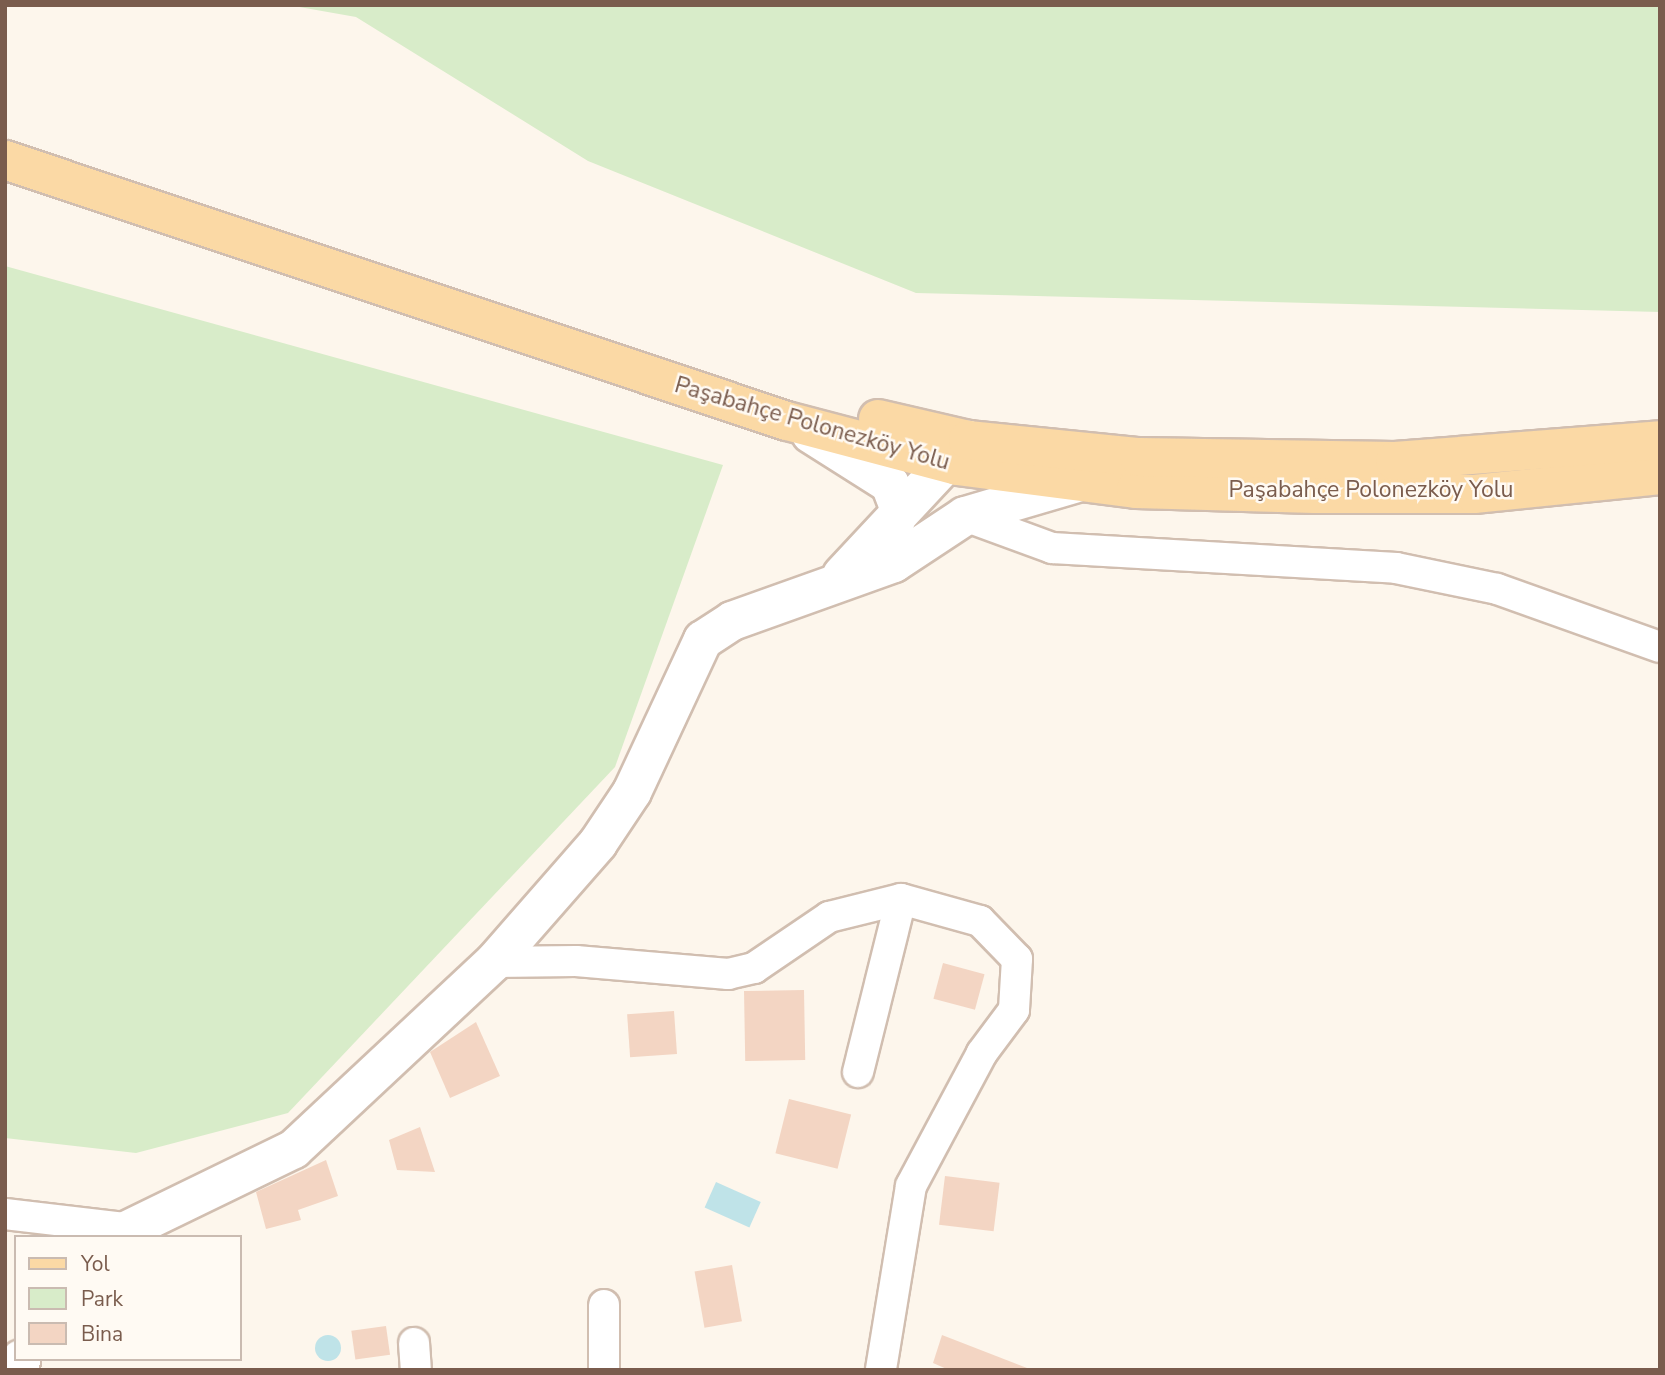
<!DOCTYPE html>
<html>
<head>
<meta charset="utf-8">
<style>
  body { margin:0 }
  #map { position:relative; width:1665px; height:1375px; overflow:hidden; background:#fdf6ec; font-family:"Nunito Sans",sans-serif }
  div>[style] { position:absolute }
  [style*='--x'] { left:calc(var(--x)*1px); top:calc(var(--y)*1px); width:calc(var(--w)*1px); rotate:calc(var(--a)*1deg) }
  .green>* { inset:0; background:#d8ecc9 }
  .water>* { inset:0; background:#bfe3e8; transform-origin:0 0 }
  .round { border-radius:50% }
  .building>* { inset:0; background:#f3d5c3; transform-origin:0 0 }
  .roads { filter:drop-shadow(2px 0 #d1beb0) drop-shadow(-2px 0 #d1beb0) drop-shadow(0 2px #d1beb0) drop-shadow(0 -2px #d1beb0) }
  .street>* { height:30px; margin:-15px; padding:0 15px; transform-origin:15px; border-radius:15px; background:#fff }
  .secondary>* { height:38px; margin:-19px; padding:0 19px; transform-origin:19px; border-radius:19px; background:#fff }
  .primary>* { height:38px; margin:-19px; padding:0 19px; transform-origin:19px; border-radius:19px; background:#fbd9a5 }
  span { translate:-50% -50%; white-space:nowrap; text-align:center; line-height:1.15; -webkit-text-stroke:5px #fffaf3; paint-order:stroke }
  .street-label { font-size:23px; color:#7a5c4d }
  .frame { position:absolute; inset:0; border:7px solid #7a5c4d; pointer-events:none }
  .legend { position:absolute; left:14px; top:1235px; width:228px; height:126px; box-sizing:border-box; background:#fffaf3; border:2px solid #cabbb1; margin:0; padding:9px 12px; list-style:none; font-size:21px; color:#7a5c4d }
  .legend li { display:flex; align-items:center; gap:14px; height:35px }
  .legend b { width:35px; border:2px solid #cabbb1 }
</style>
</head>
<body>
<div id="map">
  <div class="green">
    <i style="clip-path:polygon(288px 5px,1660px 5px,1660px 312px,916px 293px,588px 161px,356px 17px)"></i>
    <i style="clip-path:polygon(5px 266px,723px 465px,615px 767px,288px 1113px,136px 1153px,5px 1138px)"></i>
  </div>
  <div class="water">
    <i style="left:716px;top:1182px;width:49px;height:28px;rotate:24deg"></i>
    <i class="round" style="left:315px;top:1335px;width:26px;height:26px"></i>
  </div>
  <div class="building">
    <i style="left:943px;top:963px;width:43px;height:37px;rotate:15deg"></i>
    <i style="left:804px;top:990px;width:70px;height:60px;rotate:89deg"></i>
    <i style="left:674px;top:1011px;width:43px;height:47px;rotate:86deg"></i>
    <i style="clip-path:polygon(476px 1022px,500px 1076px,450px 1098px,430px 1052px)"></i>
    <i style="left:789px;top:1099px;width:64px;height:56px;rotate:14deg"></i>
    <i style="clip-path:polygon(420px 1127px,435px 1172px,397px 1170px,389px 1140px)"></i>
    <i style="clip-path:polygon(326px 1160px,338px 1196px,298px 1210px,301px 1220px,266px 1229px,256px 1192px)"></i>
    <i style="left:945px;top:1176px;width:55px;height:49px;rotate:7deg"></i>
    <i style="left:732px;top:1265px;width:57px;height:38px;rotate:80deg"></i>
    <i style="left:386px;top:1326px;width:29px;height:35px;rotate:82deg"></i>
    <i style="clip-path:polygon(942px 1335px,1027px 1368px,1026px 1370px,949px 1370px,933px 1363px)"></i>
  </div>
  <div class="roads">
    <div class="street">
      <i style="--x:965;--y:516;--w:93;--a:20.2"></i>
      <i style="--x:1052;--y:548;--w:345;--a:3.3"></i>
      <i style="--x:1396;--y:568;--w:103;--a:11.7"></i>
      <i style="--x:1497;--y:589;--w:173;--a:19.6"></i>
      <i style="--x:494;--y:962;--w:82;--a:-0.7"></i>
      <i style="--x:576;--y:961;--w:153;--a:4.9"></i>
      <i style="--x:728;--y:974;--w:27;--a:-13"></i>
      <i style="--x:754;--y:968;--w:91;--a:-34.2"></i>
      <i style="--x:829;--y:917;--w:74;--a:-14"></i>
      <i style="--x:901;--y:899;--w:82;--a:15.6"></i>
      <i style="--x:980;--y:921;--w:53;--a:45.8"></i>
      <i style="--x:1017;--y:959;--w:51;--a:93.4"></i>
      <i style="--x:1014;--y:1010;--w:54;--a:126.7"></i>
      <i style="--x:982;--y:1053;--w:151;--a:118.1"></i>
      <i style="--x:911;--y:1186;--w:186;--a:99.3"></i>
      <i style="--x:858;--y:1072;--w:178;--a:-76"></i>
      <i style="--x:5;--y:1214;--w:120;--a:6.7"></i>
      <i style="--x:604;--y:1305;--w:65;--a:90"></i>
      <i style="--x:414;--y:1343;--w:27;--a:86"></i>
    </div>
    <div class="secondary">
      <i style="--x:811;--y:434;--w:93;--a:32.3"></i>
      <i style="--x:890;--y:484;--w:25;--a:69"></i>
      <i style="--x:899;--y:507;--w:13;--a:103"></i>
      <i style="--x:842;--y:575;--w:185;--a:-47"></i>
      <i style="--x:113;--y:1237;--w:201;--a:-25.9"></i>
      <i style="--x:294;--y:1149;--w:274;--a:-43.1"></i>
      <i style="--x:494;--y:962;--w:158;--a:-48.8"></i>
      <i style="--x:598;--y:843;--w:61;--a:-56.3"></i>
      <i style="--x:632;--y:792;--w:168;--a:-65"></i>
      <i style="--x:703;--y:640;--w:35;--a:-33"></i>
      <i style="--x:732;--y:621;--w:172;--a:-19.7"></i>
      <i style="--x:894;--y:563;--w:85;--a:-33.5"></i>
      <i style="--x:965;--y:516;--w:114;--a:-16.4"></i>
      <i style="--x:20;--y:1370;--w:11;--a:-85"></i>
    </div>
    <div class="primary">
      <i style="--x:5;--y:160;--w:824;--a:18.46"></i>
      <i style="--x:787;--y:421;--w:176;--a:14.8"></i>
      <i style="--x:957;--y:466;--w:180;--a:7.3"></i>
      <i style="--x:1136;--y:489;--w:179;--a:1.6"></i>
      <i style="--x:1315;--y:494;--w:159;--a:0"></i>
      <i style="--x:1474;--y:494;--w:187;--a:-5.8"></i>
      <i style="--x:878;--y:419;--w:92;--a:13.1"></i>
      <i style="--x:968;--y:440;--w:172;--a:5.7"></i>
      <i style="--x:1139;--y:457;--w:256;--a:0.9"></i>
      <i style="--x:1395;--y:461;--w:266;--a:-4.5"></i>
    </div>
  </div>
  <div class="street-label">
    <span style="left:812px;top:424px;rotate:16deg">Paşabahçe Polonezköy Yolu</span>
    <span style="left:1371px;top:490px">Paşabahçe Polonezköy Yolu</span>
  </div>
  <div class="frame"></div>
  <ul class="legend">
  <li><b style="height:9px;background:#fbd9a5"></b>Yol</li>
  <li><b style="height:19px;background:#d8ecc9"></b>Park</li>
  <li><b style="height:19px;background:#f3d5c3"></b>Bina</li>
  </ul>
</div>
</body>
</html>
